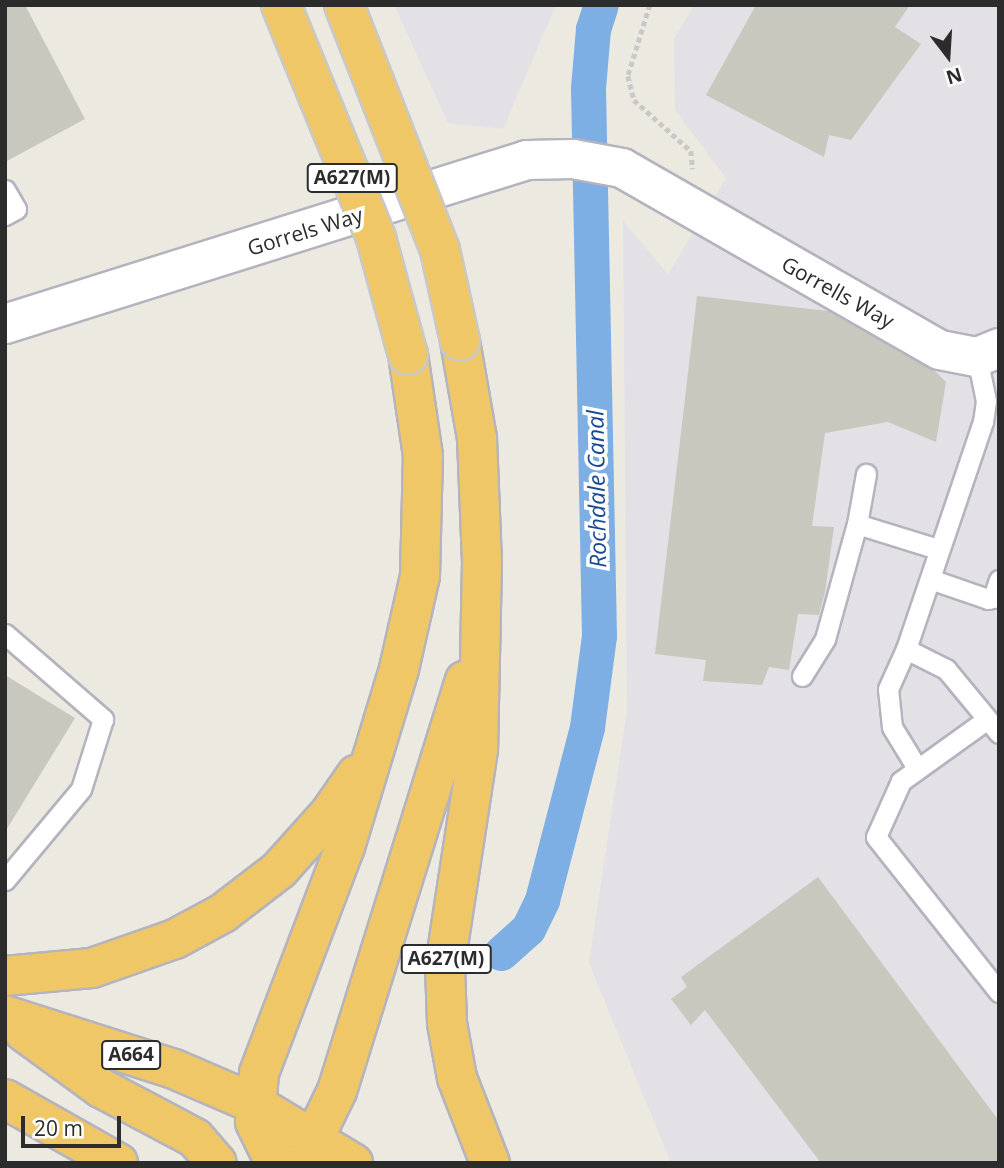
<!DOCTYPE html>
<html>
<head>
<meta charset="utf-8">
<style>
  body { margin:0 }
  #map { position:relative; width:1004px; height:1168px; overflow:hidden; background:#eceae0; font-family:"Open Sans",sans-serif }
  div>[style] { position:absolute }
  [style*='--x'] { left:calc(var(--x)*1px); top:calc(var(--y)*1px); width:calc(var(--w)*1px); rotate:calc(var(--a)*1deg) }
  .industrial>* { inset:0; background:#e3e0e6 }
  .canal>* { height:35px; margin:-17.5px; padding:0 17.5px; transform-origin:17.5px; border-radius:17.5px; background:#7daee4 }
  .building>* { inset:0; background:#c8c8be }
  .path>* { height:4.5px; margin-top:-2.25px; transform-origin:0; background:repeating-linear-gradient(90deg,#c8c8c8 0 5px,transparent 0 8.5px) }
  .roads { filter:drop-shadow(2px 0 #b4b3be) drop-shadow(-2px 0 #b4b3be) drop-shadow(0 2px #b4b3be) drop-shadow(0 -2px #b4b3be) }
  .lane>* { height:19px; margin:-9.5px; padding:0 9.5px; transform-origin:9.5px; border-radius:9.5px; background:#fff }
  .street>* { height:38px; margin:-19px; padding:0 19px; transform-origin:19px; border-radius:19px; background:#fff }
  .highway>* { height:38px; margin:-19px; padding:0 19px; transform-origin:19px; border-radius:19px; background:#f0c767 }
  .bridges { filter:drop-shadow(2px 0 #c8c8c8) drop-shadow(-2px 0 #c8c8c8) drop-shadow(0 2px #c8c8c8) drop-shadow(0 -2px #c8c8c8) }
  .highway-bridge>* { height:38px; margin:-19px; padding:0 19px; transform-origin:19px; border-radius:19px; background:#f0c767 }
  span { translate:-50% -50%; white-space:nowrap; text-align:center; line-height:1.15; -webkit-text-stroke:7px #fff; paint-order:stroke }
  .shield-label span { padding:2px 5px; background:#fff; border:2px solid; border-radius:5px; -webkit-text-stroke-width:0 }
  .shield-label { font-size:19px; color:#2c2c2c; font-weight:700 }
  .street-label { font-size:21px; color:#2c2c2c }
  .water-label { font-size:23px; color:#1a4993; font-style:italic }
  .frame { position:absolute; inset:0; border:7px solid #2c2c2c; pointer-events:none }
  .north { position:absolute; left:913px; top:21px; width:70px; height:70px; -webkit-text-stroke:5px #fff; paint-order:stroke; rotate:163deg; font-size:19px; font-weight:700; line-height:28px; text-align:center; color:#2c2c2c }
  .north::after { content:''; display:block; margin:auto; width:24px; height:32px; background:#2c2c2c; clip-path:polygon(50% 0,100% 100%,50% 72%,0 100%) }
  .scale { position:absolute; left:21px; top:1116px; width:100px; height:32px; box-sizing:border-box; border:4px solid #2c2c2c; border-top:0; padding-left:9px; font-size:21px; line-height:24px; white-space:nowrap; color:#2c2c2c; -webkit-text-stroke:5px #fff; paint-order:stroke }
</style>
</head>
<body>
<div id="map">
  <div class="industrial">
    <i style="clip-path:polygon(394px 5px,556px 5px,503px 129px,448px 123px)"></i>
    <i style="clip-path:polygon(694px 5px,999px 5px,999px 1163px,671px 1163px,589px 963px,627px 710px,623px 221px,668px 274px,726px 178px,675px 110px,674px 39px)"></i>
  </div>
  <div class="canal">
    <i style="--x:501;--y:953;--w:36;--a:-42"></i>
    <i style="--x:528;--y:929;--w:32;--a:-64"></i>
    <i style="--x:542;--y:900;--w:179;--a:-75.4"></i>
    <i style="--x:587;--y:727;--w:92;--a:-82.5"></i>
    <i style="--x:599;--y:636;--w:548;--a:-91.15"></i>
    <i style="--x:588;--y:88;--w:59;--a:-85.2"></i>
    <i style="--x:593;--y:29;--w:25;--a:-72"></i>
  </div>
  <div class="building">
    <i style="clip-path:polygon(5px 5px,25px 5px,85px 119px,5px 162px)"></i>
    <i style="clip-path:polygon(756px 5px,910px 5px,895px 27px,921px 44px,851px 140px,829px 135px,824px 157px,706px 95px)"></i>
    <i style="clip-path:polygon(697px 296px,828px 311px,936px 372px,946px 382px,936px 442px,888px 422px,825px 433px,812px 526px,834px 527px,825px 592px,819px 615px,798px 614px,789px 670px,769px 667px,762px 685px,703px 681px,706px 660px,655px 654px)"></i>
    <i style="clip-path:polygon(5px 675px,75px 718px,5px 832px)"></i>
    <i style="clip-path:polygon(818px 877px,999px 1121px,999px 1163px,821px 1163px,705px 1010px,691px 1025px,671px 999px,687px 987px,681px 977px)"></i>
  </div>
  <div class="path">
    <i style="--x:650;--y:5;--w:74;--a:107.2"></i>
    <i style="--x:628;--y:76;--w:25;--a:76"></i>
    <i style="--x:634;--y:100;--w:76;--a:41.8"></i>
    <i style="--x:691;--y:151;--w:18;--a:84"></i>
  </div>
  <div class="roads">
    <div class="lane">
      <i style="--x:5;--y:190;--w:22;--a:60"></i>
      <i style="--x:16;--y:209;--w:13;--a:151"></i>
      <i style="--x:857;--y:524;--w:51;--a:-79.8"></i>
      <i style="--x:930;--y:579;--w:61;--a:19"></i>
      <i style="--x:988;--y:599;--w:5;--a:-11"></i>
      <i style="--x:993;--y:598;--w:19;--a:-72"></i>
      <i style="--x:5;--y:634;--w:130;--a:40.9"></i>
      <i style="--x:103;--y:719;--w:73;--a:107.4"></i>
      <i style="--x:81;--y:789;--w:119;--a:129.9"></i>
      <i style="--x:906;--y:649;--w:45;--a:26.6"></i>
      <i style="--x:946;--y:669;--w:83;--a:50.4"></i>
      <i style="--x:802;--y:676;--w:44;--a:-58.1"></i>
      <i style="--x:825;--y:639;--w:119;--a:-74.5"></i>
      <i style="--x:857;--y:524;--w:85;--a:17.2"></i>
      <i style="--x:986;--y:720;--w:105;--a:144.3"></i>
      <i style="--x:901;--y:781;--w:61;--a:114.1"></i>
      <i style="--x:876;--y:837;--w:198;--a:51.6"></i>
      <i style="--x:917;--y:768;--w:48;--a:-121.4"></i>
      <i style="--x:892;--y:727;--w:38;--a:-96"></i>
      <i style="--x:888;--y:689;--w:44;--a:-65.8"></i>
      <i style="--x:906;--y:649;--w:240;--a:-71.3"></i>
      <i style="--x:983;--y:422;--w:21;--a:-82"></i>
      <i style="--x:986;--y:401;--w:45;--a:-101.6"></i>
    </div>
    <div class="street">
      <i style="--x:5;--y:324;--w:547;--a:-17.44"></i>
      <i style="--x:527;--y:160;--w:46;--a:-1.2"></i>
      <i style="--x:573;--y:159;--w:50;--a:10.4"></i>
      <i style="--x:622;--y:168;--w:366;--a:29.8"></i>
      <i style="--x:940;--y:350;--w:38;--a:11"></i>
      <i style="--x:977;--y:357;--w:24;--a:-22"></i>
    </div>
    <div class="highway">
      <i style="--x:460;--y:341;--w:98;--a:80.1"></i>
      <i style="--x:477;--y:438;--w:124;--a:87.7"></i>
      <i style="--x:482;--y:562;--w:188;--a:91.2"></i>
      <i style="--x:478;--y:750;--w:219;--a:98.7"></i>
      <i style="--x:445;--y:966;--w:57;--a:88"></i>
      <i style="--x:447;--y:1023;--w:56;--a:79.7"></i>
      <i style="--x:457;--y:1078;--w:91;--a:68.8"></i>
      <i style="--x:5;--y:976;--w:87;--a:-5.3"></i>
      <i style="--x:92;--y:968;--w:88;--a:-19.3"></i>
      <i style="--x:175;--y:939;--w:55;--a:-28.4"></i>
      <i style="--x:223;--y:913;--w:71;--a:-37.5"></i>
      <i style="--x:279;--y:870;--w:76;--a:-48.2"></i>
      <i style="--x:330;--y:813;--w:47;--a:-55.3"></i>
      <i style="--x:5;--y:1015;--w:177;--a:17.7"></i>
      <i style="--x:174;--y:1069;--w:86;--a:23.3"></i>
      <i style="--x:253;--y:1103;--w:117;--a:31"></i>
      <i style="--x:24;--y:1032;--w:95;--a:36"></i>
      <i style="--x:101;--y:1088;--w:106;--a:28"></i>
      <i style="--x:195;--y:1138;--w:33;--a:49"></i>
      <i style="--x:5;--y:1099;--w:130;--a:29.5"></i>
      <i style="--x:275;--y:1163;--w:46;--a:-116"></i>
      <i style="--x:255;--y:1122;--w:49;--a:-85.3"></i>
      <i style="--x:259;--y:1073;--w:242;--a:-69.2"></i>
      <i style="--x:345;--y:847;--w:186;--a:-73.1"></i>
      <i style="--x:399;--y:669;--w:95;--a:-77.3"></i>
      <i style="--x:420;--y:576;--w:120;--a:-88.6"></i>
      <i style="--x:423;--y:456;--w:102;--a:-98.4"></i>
      <i style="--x:302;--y:1163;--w:80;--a:-64.1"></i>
      <i style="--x:337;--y:1091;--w:430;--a:-72.7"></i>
    </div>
  </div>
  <div class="bridges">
    <div class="highway-bridge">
      <i style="--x:281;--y:5;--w:252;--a:67.8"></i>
      <i style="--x:376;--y:238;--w:121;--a:74.7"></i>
      <i style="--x:344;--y:5;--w:263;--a:68.6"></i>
      <i style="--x:440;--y:250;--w:93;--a:77.6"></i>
    </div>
  </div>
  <div class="shield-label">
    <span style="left:352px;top:178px">A627(M)</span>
    <span style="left:446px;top:959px">A627(M)</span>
    <span style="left:131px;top:1055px">A664</span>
  </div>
  <div class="street-label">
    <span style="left:305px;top:231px;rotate:-17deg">Gorrels Way</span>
    <span style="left:838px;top:292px;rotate:29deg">Gorrells Way</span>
  </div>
  <div class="water-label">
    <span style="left:596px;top:489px;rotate:-91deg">Rochdale Canal</span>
  </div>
  <div class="frame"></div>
  <div class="north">N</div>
  <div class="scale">20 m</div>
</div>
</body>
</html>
